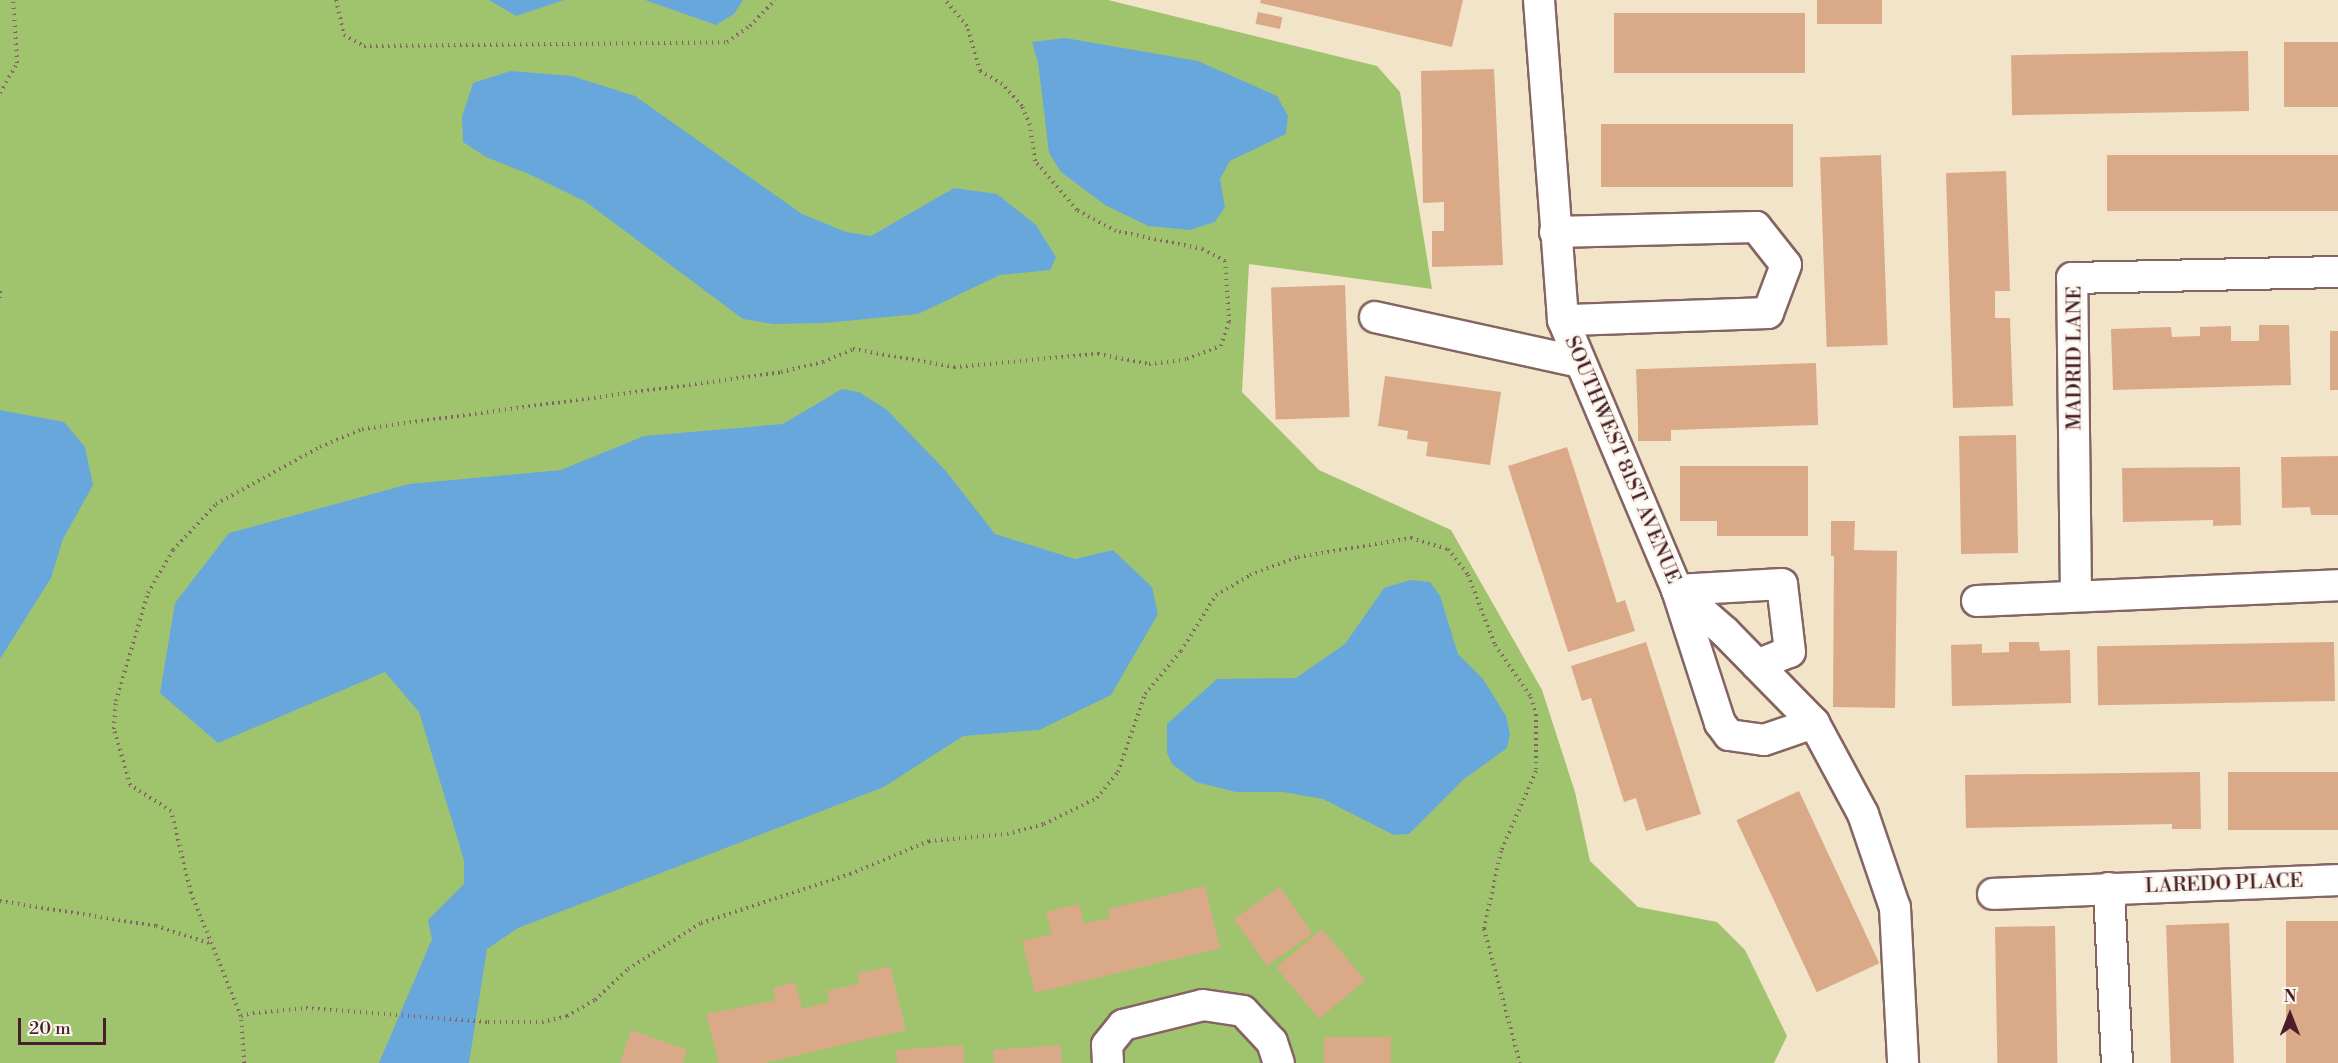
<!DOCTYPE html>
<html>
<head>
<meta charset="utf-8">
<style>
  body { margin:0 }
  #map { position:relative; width:2338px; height:1063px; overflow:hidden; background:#f2e4c8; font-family:"Libre Bodoni",serif }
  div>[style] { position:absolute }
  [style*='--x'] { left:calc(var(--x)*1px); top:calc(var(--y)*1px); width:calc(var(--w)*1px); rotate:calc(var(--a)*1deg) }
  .green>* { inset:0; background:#a0c46e }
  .water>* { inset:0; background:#68a7db }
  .building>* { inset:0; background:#daa988; transform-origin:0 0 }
  .path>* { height:4px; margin-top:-2px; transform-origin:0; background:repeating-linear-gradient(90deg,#856462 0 1.5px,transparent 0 6px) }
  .roads { filter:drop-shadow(2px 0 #856462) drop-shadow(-2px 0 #856462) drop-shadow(0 2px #856462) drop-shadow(0 -2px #856462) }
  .minor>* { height:30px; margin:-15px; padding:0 15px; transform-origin:15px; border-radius:15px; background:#fff }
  span { translate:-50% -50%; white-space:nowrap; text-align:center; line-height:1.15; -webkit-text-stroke:5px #fbf7ec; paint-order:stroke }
  .street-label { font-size:20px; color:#4a1f2b }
  .north { position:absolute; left:2260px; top:985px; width:60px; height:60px; -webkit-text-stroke:4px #fbf7ec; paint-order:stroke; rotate:0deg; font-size:16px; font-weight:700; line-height:24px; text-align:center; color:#4a1f2b }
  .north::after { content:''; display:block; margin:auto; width:21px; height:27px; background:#4a1f2b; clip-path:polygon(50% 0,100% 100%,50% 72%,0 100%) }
  .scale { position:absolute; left:18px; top:1018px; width:88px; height:27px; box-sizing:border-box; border:3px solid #4a1f2b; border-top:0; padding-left:8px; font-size:18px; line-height:21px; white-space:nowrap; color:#4a1f2b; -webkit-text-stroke:4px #fbf7ec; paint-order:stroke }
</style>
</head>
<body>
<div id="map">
  <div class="green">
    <i style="clip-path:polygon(0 0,1108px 0,1377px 66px,1400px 92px,1432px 289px,1249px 264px,1242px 392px,1319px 470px,1451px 530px,1542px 690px,1575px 792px,1590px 861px,1638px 907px,1717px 922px,1745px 950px,1787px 1036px,1774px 1063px,0 1063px)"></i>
  </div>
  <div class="water">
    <i style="clip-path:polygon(489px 0,564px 0,516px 16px)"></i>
    <i style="clip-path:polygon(645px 0,743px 0,734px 14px,716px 25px)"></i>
    <i style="clip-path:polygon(1065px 38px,1198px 61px,1277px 96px,1288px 116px,1286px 134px,1230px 161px,1220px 179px,1225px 207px,1215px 222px,1190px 230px,1148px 226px,1105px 205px,1061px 172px,1049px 153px,1038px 62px,1032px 42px)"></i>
    <i style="clip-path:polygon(511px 71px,572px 76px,635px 96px,802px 214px,846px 232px,871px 236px,954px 188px,997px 194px,1036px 225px,1056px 257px,1050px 270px,1000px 275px,918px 314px,825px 323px,773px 324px,743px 319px,586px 202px,529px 174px,486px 157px,463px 142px,462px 117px,473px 83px)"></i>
    <i style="clip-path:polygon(842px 389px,859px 392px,887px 410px,945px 470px,995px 534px,1075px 559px,1113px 550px,1152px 587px,1158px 614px,1111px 695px,1039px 730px,963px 736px,884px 787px,518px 928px,487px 949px,469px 1063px,379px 1063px,432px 939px,428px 920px,464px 884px,464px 860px,419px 712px,385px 672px,218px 743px,160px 693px,175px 603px,229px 533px,409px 484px,561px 470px,644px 436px,783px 424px)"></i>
    <i style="clip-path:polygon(0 410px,64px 422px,85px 447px,93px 485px,63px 539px,51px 578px,0 659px)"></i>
    <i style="clip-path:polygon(1410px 580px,1430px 582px,1440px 596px,1458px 654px,1483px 679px,1506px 716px,1510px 734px,1507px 748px,1463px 780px,1409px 834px,1394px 835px,1323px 799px,1283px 792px,1236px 792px,1196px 782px,1172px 764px,1167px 753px,1167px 724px,1217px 679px,1296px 678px,1345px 644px,1384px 588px)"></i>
  </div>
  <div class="building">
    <i style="clip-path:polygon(1261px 0,1463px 0,1452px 47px,1260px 3px)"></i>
    <i style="left:1817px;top:0;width:65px;height:24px"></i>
    <i style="left:1258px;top:12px;width:25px;height:12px;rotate:12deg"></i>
    <i style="left:1614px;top:13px;width:191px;height:60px"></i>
    <i style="left:2338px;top:42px;width:65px;height:54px;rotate:90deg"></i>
    <i style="left:2248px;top:51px;width:60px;height:237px;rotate:89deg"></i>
    <i style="clip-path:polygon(1494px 69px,1503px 265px,1432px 267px,1432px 231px,1444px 231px,1444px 202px,1423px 203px,1421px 71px)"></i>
    <i style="left:1601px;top:124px;width:192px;height:63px"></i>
    <i style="left:1881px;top:155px;width:190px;height:61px;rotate:88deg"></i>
    <i style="left:2338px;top:155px;width:56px;height:231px;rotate:90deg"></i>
    <i style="clip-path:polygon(2006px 171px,2010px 291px,1995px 291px,1995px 318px,2010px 318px,2013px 406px,1953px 408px,1946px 173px)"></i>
    <i style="left:1345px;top:285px;width:132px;height:74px;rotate:88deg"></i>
    <i style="clip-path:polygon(2259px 325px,2289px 325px,2291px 385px,2113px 390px,2111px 329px,2171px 327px,2172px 337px,2200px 336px,2200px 327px,2231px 326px,2231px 341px,2259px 341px)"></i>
    <i style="left:2330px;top:331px;width:8px;height:59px"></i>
    <i style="left:1816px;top:363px;width:62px;height:180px;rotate:88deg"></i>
    <i style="clip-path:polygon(1385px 376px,1501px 392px,1490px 465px,1426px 456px,1428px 442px,1407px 439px,1408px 431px,1378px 426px)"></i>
    <i style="left:1638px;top:430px;width:33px;height:11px"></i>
    <i style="left:2016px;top:435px;width:118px;height:57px;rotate:89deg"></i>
    <i style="clip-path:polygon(1567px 447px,1617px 603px,1625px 600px,1635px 631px,1568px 652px,1508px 466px)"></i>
    <i style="clip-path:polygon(2338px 456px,2338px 515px,2311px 515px,2310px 507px,2282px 508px,2281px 457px)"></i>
    <i style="clip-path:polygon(1680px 466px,1808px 466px,1808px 536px,1717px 536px,1717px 521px,1680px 521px)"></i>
    <i style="clip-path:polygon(2240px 467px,2241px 525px,2213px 526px,2213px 520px,2123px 522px,2122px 468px)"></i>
    <i style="clip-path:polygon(1831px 521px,1855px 521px,1854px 550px,1897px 551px,1895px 708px,1833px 707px,1834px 556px,1831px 556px)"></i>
    <i style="clip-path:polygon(1646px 642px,1701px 814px,1646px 831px,1636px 798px,1624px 802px,1591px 698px,1582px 701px,1571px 666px)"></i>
    <i style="clip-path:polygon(2009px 642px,2039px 642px,2040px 651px,2070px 650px,2071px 703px,1952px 706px,1951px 645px,1982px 644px,1982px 653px,2009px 652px)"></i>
    <i style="left:2334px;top:642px;width:59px;height:237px;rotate:89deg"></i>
    <i style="clip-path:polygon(2200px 772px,2201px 829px,2172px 829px,2172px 824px,1966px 828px,1965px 775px)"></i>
    <i style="left:2338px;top:772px;width:58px;height:110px;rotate:90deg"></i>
    <i style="left:1799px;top:791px;width:190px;height:69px;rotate:65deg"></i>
    <i style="clip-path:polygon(1205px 886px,1220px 948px,1035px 993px,1022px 941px,1052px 934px,1046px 912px,1079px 904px,1084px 924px,1110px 918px,1108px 909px)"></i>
    <i style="left:1280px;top:887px;width:57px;height:56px;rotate:55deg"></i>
    <i style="left:2338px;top:921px;width:142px;height:52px;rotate:90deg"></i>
    <i style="left:2229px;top:923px;width:140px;height:63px;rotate:88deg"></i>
    <i style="left:2055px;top:926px;width:137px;height:60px;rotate:89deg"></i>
    <i style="left:1322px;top:929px;width:67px;height:60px;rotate:50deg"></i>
    <i style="clip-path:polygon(890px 966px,906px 1030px,764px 1063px,719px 1063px,706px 1014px,776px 1000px,773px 988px,795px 982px,802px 1009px,829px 1002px,827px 991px,860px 983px,857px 974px)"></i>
    <i style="clip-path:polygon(631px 1030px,687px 1050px,682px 1063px,620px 1063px)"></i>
    <i style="left:1324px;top:1037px;width:67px;height:26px"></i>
    <i style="clip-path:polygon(963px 1045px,964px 1063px,897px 1063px,896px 1050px)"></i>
    <i style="clip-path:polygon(1060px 1045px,1062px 1063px,994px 1063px,993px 1050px)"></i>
  </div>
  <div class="path">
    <i style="--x:336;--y:0;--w:36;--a:77"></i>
    <i style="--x:344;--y:35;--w:23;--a:29"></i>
    <i style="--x:364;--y:46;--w:363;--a:-0.6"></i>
    <i style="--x:727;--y:42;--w:28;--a:-35"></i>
    <i style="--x:750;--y:26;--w:36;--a:-46"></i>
    <i style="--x:0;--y:93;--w:34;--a:-60"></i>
    <i style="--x:17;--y:63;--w:63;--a:-93.6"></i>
    <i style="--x:0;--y:291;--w:7;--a:90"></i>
    <i style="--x:0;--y:901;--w:158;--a:9.1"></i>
    <i style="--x:156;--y:926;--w:56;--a:17.8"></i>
    <i style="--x:241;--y:1016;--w:133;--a:-112.1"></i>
    <i style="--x:191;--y:893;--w:84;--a:-103.7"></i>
    <i style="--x:171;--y:811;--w:49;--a:-147.6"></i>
    <i style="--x:130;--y:785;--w:58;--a:-105.9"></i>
    <i style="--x:114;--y:729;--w:28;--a:-86"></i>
    <i style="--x:116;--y:701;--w:113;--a:-73.5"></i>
    <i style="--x:148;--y:593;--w:50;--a:-59.8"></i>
    <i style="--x:173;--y:550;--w:63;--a:-46.9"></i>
    <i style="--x:216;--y:504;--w:119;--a:-28.7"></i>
    <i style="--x:320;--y:447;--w:46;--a:-23.2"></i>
    <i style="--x:362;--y:429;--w:423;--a:-7.7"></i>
    <i style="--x:781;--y:372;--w:43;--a:-13.4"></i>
    <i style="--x:823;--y:362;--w:33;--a:-23"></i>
    <i style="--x:853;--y:349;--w:103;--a:10.1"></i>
    <i style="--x:954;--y:367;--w:145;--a:-5.2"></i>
    <i style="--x:1098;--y:354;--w:52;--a:11.1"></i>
    <i style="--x:1149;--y:364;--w:38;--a:-7"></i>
    <i style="--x:1187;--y:359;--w:36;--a:-21"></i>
    <i style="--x:1221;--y:346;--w:25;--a:-72"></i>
    <i style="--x:1229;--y:322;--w:61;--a:-93.8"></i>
    <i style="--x:1225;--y:261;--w:25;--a:-151"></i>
    <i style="--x:1203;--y:249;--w:89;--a:-168.3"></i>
    <i style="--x:1116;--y:231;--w:44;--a:-151.7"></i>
    <i style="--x:1077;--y:210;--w:65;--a:-130.6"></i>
    <i style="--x:1035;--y:161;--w:36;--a:-98"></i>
    <i style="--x:1030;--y:125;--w:21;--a:-113"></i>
    <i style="--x:1022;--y:106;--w:30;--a:-132"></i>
    <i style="--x:1002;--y:84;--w:26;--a:-149"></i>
    <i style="--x:980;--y:71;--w:47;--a:-106.1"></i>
    <i style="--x:967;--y:26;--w:34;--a:-130"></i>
    <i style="--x:244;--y:1063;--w:47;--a:-93.7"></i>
    <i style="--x:241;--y:1016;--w:12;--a:-14"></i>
    <i style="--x:253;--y:1013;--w:53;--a:-5.4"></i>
    <i style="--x:306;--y:1008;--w:183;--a:4.4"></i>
    <i style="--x:488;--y:1022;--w:54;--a:0"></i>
    <i style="--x:542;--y:1022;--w:26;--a:-13"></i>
    <i style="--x:567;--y:1016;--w:32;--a:-30"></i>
    <i style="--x:595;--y:1000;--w:45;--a:-43.2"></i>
    <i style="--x:628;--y:969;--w:86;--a:-32.2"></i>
    <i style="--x:701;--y:923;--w:157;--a:-18.2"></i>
    <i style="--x:850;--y:874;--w:86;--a:-22.7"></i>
    <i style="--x:929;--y:841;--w:78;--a:-5.1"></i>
    <i style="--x:1007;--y:834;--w:38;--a:-15"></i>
    <i style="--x:1044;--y:824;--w:59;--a:-26.1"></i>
    <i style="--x:1097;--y:798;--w:33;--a:-51"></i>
    <i style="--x:1118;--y:772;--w:83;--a:-70.9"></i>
    <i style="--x:1145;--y:694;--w:56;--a:-50.1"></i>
    <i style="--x:1181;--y:651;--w:66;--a:-58"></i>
    <i style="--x:1216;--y:595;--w:39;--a:-30"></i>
    <i style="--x:1250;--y:575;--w:51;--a:-20.6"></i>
    <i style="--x:1298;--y:557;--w:115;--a:-9.5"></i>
    <i style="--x:1411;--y:538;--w:39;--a:17"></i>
    <i style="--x:1448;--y:549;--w:33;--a:52"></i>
    <i style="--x:1468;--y:575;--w:75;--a:68.9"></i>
    <i style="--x:1495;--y:645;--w:63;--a:55.3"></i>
    <i style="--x:1531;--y:697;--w:18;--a:74"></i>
    <i style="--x:1536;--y:714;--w:57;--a:90"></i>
    <i style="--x:1536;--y:771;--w:87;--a:113.6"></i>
    <i style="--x:1501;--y:851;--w:80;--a:102.3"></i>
    <i style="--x:1484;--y:929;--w:139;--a:75"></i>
  </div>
  <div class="roads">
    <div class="minor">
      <i style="--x:1539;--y:0;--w:321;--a:85.7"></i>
      <i style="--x:1563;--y:320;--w:293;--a:67.1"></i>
      <i style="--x:1677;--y:590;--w:64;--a:41.2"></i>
      <i style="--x:1725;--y:632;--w:127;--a:45.6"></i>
      <i style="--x:1814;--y:723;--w:103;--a:61.7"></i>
      <i style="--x:1863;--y:814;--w:99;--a:71.2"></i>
      <i style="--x:1895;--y:908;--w:155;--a:87"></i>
      <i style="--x:1555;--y:232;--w:201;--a:-1.4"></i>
      <i style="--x:1756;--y:227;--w:48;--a:51.7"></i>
      <i style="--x:1786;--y:265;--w:51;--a:110.6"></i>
      <i style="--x:1768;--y:313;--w:205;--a:178"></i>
      <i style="--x:1375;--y:317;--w:209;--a:12.4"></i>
      <i style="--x:2076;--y:594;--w:316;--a:-90.7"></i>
      <i style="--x:2072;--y:278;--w:266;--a:-1.3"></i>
      <i style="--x:1977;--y:601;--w:361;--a:-2.5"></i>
      <i style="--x:1757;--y:665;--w:35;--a:-22"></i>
      <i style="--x:1790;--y:652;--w:68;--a:-96.7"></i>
      <i style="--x:1782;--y:584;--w:105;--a:176.7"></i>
      <i style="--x:1677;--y:590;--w:140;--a:72.1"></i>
      <i style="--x:1720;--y:723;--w:15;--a:53"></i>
      <i style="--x:1729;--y:735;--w:35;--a:8"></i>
      <i style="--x:1764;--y:740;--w:53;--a:-18.8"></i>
      <i style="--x:2109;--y:888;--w:175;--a:87.4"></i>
      <i style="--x:1993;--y:894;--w:345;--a:-2.3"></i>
      <i style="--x:1108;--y:1063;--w:18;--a:-93"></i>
      <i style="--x:1107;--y:1045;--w:26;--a:-51"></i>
      <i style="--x:1123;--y:1025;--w:82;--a:-14"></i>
      <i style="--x:1203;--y:1005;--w:40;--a:8.5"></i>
      <i style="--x:1243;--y:1011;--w:42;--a:46.9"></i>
      <i style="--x:1272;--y:1042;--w:22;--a:72"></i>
    </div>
  </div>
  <div class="street-label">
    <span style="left:2075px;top:358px;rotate:-90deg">MADRID LANE</span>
    <span style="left:1622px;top:460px;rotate:67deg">SOUTHWEST 81ST AVENUE</span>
    <span style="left:2224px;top:884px;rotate:-2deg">LAREDO PLACE</span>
  </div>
  <div class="north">N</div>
  <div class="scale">20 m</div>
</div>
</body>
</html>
